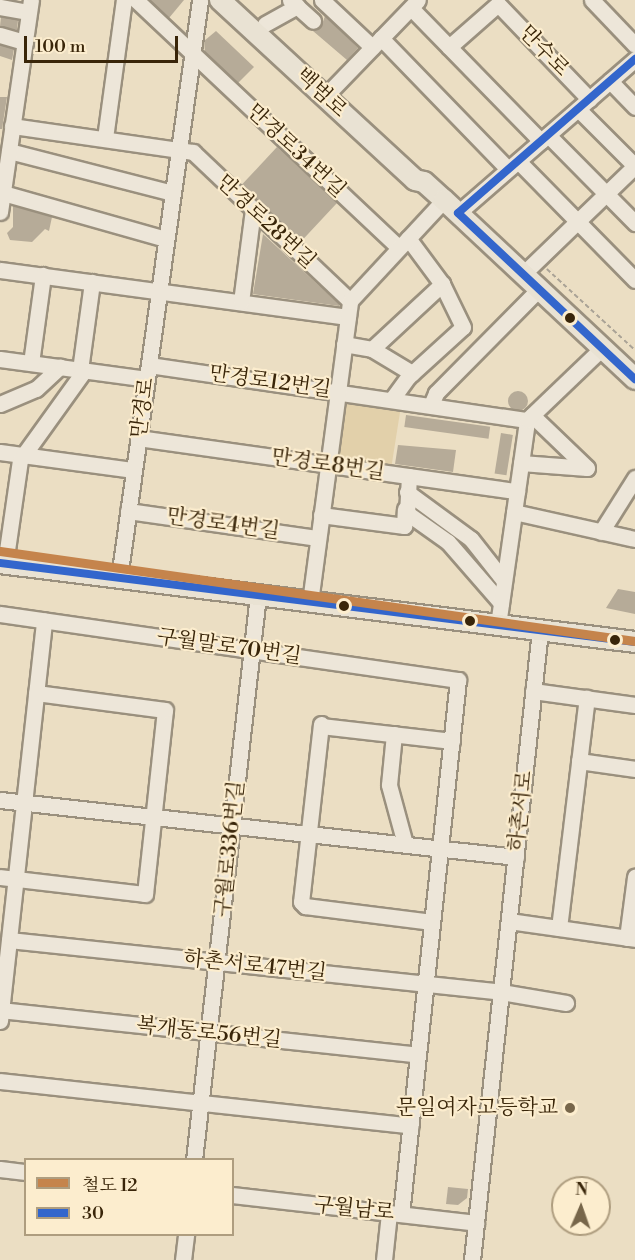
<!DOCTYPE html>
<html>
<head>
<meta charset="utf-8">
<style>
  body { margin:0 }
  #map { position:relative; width:635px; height:1260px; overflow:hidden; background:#ebdec3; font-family:"Libre Bodoni","Noto Serif KR",serif }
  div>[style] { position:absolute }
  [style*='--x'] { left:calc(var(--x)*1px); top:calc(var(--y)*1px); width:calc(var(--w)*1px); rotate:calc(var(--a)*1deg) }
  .green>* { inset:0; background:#e2d0aa; transform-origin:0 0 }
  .building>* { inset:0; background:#b6ab98; transform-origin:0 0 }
  .round { border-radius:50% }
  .path>* { height:1.5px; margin-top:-0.75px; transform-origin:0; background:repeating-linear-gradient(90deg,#aaa396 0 4.5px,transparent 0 7.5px) }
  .roads { filter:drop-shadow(2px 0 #9a907e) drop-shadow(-2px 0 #9a907e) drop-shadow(0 2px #9a907e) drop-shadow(0 -2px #9a907e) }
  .minor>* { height:15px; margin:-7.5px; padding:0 7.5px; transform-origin:7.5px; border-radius:7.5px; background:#ede6d9 }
  .major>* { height:20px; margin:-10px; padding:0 10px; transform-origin:10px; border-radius:10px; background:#e9e2d3 }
  .bus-1>* { height:8px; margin:-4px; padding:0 4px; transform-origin:4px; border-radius:4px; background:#36c }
  .rail-1>* { height:9px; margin:-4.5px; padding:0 4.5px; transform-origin:4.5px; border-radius:4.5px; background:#c5844c }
  .dots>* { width:16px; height:16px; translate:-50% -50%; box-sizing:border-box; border:3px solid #fcedce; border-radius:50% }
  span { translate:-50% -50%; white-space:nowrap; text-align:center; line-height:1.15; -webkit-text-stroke:4.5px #fcedce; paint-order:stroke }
  .street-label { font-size:21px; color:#392509 }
  .poi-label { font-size:21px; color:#392509 }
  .right { translate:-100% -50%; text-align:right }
  .legend { position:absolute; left:24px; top:1158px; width:210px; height:78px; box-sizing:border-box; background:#fcedce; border:2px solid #ae9d7f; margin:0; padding:8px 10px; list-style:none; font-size:18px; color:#392509 }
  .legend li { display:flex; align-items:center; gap:12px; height:30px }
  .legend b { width:30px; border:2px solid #ae9d7f }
  .north { position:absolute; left:551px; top:1176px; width:60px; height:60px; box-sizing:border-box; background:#fcedce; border:2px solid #ae9d7f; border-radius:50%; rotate:2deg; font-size:16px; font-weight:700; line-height:24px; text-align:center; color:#392509 }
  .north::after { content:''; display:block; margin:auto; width:21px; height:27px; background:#77664a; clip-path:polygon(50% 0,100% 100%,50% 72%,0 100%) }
  .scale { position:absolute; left:24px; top:36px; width:154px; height:27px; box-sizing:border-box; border:3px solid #392509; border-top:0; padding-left:8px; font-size:18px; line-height:21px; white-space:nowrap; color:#392509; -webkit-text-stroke:4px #fcedce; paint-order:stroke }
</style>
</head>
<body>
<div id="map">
  <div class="green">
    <i style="left:343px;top:395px;width:59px;height:65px;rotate:9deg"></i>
  </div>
  <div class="building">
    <i style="clip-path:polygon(150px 0,184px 0,169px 18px)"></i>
    <i style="clip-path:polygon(325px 16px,358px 48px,347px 60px,313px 31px,321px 27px)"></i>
    <i style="clip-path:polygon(1px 17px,18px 20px,17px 30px,0 26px)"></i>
    <i style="clip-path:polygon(216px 31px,254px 67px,238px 83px,205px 52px,204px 41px)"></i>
    <i style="clip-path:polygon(0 45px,14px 49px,12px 60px,0 56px)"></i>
    <i style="clip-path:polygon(0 97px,7px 97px,2px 129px,0 129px)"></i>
    <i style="left:277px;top:147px;width:82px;height:52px;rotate:43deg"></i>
    <i style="clip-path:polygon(13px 206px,52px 217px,49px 231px,45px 229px,32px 242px,10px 240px,7px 233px,13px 227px)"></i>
    <i style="clip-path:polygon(263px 234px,340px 305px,339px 306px,253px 294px)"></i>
    <i class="round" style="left:508px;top:391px;width:20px;height:20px"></i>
    <i style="left:406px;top:415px;width:85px;height:12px;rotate:8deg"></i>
    <i style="left:501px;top:433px;width:12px;height:41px;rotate:9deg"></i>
    <i style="clip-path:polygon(398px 445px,456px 450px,453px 472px,395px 464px)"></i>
    <i style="clip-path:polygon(618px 589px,635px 592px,635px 614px,606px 608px)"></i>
    <i style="clip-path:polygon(448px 1187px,468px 1189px,467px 1198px,458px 1205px,446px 1204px)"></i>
  </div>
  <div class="path">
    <i style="--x:547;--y:269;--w:120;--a:42.6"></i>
  </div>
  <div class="roads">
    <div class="minor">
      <i style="--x:136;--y:0;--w:361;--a:43.3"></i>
      <i style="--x:290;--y:0;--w:31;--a:42"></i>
      <i style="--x:322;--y:0;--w:69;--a:43.2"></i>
      <i style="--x:592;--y:0;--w:62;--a:46.3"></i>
      <i style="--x:0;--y:7;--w:29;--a:10"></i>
      <i style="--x:411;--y:8;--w:186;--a:45.7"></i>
      <i style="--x:265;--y:24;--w:37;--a:-29"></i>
      <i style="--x:0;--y:35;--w:26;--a:16"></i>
      <i style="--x:381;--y:38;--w:182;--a:45.9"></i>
      <i style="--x:449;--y:47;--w:65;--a:-41.3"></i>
      <i style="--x:498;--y:4;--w:132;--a:46.2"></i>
      <i style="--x:610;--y:81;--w:36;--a:46"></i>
      <i style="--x:333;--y:88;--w:122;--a:-46"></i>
      <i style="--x:578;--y:109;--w:81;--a:45"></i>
      <i style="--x:12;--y:126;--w:183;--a:8.2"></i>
      <i style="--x:193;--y:152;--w:216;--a:43.5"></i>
      <i style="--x:548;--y:135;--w:124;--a:45.3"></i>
      <i style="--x:105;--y:138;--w:139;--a:-82.2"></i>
      <i style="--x:9;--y:151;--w:169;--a:14.4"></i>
      <i style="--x:518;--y:161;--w:167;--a:45.5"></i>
      <i style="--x:3;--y:193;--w:169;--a:15.8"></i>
      <i style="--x:0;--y:212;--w:214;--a:-81.7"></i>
      <i style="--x:458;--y:213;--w:235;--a:-41"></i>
      <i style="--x:0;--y:270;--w:351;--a:7.7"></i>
      <i style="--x:523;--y:274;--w:156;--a:-44"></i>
      <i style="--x:241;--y:302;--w:93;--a:-82.6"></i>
      <i style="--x:344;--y:344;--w:28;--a:10"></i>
      <i style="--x:372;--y:349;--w:96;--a:-42.9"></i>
      <i style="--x:372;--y:349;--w:47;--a:31"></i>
      <i style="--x:0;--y:359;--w:148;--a:7.7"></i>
      <i style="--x:31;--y:363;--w:89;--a:-82.2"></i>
      <i style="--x:149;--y:365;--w:382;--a:8.3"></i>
      <i style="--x:80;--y:370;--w:89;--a:-82.2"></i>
      <i style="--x:392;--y:399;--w:27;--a:-54"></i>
      <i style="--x:408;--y:377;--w:74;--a:-42.3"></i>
      <i style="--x:463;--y:327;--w:48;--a:-116"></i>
      <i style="--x:442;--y:284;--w:57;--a:-126.5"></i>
      <i style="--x:0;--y:404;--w:39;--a:-23"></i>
      <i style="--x:36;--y:389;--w:33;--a:-43"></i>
      <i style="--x:431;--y:405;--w:13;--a:-67"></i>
      <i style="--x:436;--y:393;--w:146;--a:-45.3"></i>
      <i style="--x:138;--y:438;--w:383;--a:8"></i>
      <i style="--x:0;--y:452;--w:135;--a:7.7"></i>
      <i style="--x:521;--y:463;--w:66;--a:4.3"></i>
      <i style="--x:587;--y:468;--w:76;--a:-136.1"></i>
      <i style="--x:409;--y:476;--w:37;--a:93"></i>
      <i style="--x:407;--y:513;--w:50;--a:35.3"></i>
      <i style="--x:448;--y:542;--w:81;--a:49"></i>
      <i style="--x:407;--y:492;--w:79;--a:36.3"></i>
      <i style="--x:471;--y:539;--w:53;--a:51.8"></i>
      <i style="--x:128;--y:511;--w:192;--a:8.1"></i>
      <i style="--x:514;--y:512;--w:124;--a:12.6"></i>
      <i style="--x:321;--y:515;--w:84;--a:7.5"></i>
      <i style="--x:404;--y:526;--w:17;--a:-87"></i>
      <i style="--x:601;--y:532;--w:64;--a:-57.8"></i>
      <i style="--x:5;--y:564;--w:105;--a:-81.8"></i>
      <i style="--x:20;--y:460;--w:110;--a:-54.3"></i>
      <i style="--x:119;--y:578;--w:584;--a:-82.02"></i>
      <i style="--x:310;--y:602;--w:304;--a:-82.4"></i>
      <i style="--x:350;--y:301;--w:138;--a:-47.1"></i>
      <i style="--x:0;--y:614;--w:463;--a:8.2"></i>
      <i style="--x:458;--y:680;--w:537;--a:96.09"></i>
      <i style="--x:498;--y:625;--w:207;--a:-81.9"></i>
      <i style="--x:527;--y:420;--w:104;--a:-43.8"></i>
      <i style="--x:533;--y:691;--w:103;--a:7.8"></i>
      <i style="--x:321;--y:724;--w:179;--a:96.4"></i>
      <i style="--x:301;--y:902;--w:6;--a:45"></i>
      <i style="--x:305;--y:906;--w:128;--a:7.2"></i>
      <i style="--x:321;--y:726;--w:132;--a:6.5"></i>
      <i style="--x:394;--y:734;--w:51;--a:95.6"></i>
      <i style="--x:389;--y:785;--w:61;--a:74.8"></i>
      <i style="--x:579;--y:761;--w:57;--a:8.1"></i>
      <i style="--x:0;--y:800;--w:519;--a:6.3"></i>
      <i style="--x:0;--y:877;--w:146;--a:6.7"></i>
      <i style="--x:145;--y:894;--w:185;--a:-83.8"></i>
      <i style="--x:165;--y:710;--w:130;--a:-172.5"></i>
      <i style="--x:509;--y:921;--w:127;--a:8.1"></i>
      <i style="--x:559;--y:928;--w:232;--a:-83.1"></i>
      <i style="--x:627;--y:938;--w:62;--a:-82.5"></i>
      <i style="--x:9;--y:940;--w:495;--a:6"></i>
      <i style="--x:501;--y:992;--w:66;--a:9.6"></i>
      <i style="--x:0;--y:1010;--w:420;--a:6.1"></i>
      <i style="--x:0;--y:1021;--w:403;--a:-83.7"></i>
      <i style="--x:0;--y:1081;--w:413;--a:6.2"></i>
      <i style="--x:194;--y:1160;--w:569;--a:-83.54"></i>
      <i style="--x:0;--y:1169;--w:26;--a:7"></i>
      <i style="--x:232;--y:1195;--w:246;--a:6.5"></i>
      <i style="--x:183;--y:1260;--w:26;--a:-83"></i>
      <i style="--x:384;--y:1260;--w:47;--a:-83.9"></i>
      <i style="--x:472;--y:1260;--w:634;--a:-83.84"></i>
    </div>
    <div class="major">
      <i style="--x:220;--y:0;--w:265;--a:42.7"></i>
      <i style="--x:415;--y:180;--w:9;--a:13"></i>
      <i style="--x:424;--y:182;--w:27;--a:42"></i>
      <i style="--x:444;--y:200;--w:262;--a:43.1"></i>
      <i style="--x:0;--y:563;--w:640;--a:7.09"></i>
    </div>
  </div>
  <div class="bus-1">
    <i style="--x:458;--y:213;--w:243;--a:43.2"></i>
    <i style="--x:458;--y:213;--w:235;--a:-41"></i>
    <i style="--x:0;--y:563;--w:640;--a:7.09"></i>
  </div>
  <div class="rail-1">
    <i style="--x:0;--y:551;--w:641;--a:8.07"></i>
  </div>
  <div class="dots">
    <i style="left:570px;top:318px;background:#392509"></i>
    <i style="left:344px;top:606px;background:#392509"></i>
    <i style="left:470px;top:621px;background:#392509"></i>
    <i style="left:615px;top:640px;background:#392509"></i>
    <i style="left:570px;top:1108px;background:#77664a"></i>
  </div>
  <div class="street-label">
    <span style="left:544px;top:51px;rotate:46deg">만수로</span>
    <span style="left:321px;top:93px;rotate:43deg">백범로</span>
    <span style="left:296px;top:151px;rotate:43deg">만경로34번길</span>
    <span style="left:266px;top:222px;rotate:43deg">만경로28번길</span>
    <span style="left:270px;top:382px;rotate:8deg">만경로12번길</span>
    <span style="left:143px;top:408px;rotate:-82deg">만경로</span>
    <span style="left:328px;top:465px;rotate:8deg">만경로8번길</span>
    <span style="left:223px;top:524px;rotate:8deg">만경로4번길</span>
    <span style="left:229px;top:647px;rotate:8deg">구월말로70번길</span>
    <span style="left:521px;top:811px;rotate:-84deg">하촌서로</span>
    <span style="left:230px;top:849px;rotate:-84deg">구월로336번길</span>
    <span style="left:255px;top:966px;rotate:6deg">하촌서로47번길</span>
    <span style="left:209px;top:1033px;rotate:6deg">복개동로56번길</span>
    <span style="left:354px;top:1209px;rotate:6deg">구월남로</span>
  </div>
  <div class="poi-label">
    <span class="right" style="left:558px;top:1108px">문일여자고등학교</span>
  </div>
  <ul class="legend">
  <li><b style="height:8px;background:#c5844c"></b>철도 I2</li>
  <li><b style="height:8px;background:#36c"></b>30</li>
  </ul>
  <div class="north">N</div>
  <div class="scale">100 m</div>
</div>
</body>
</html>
